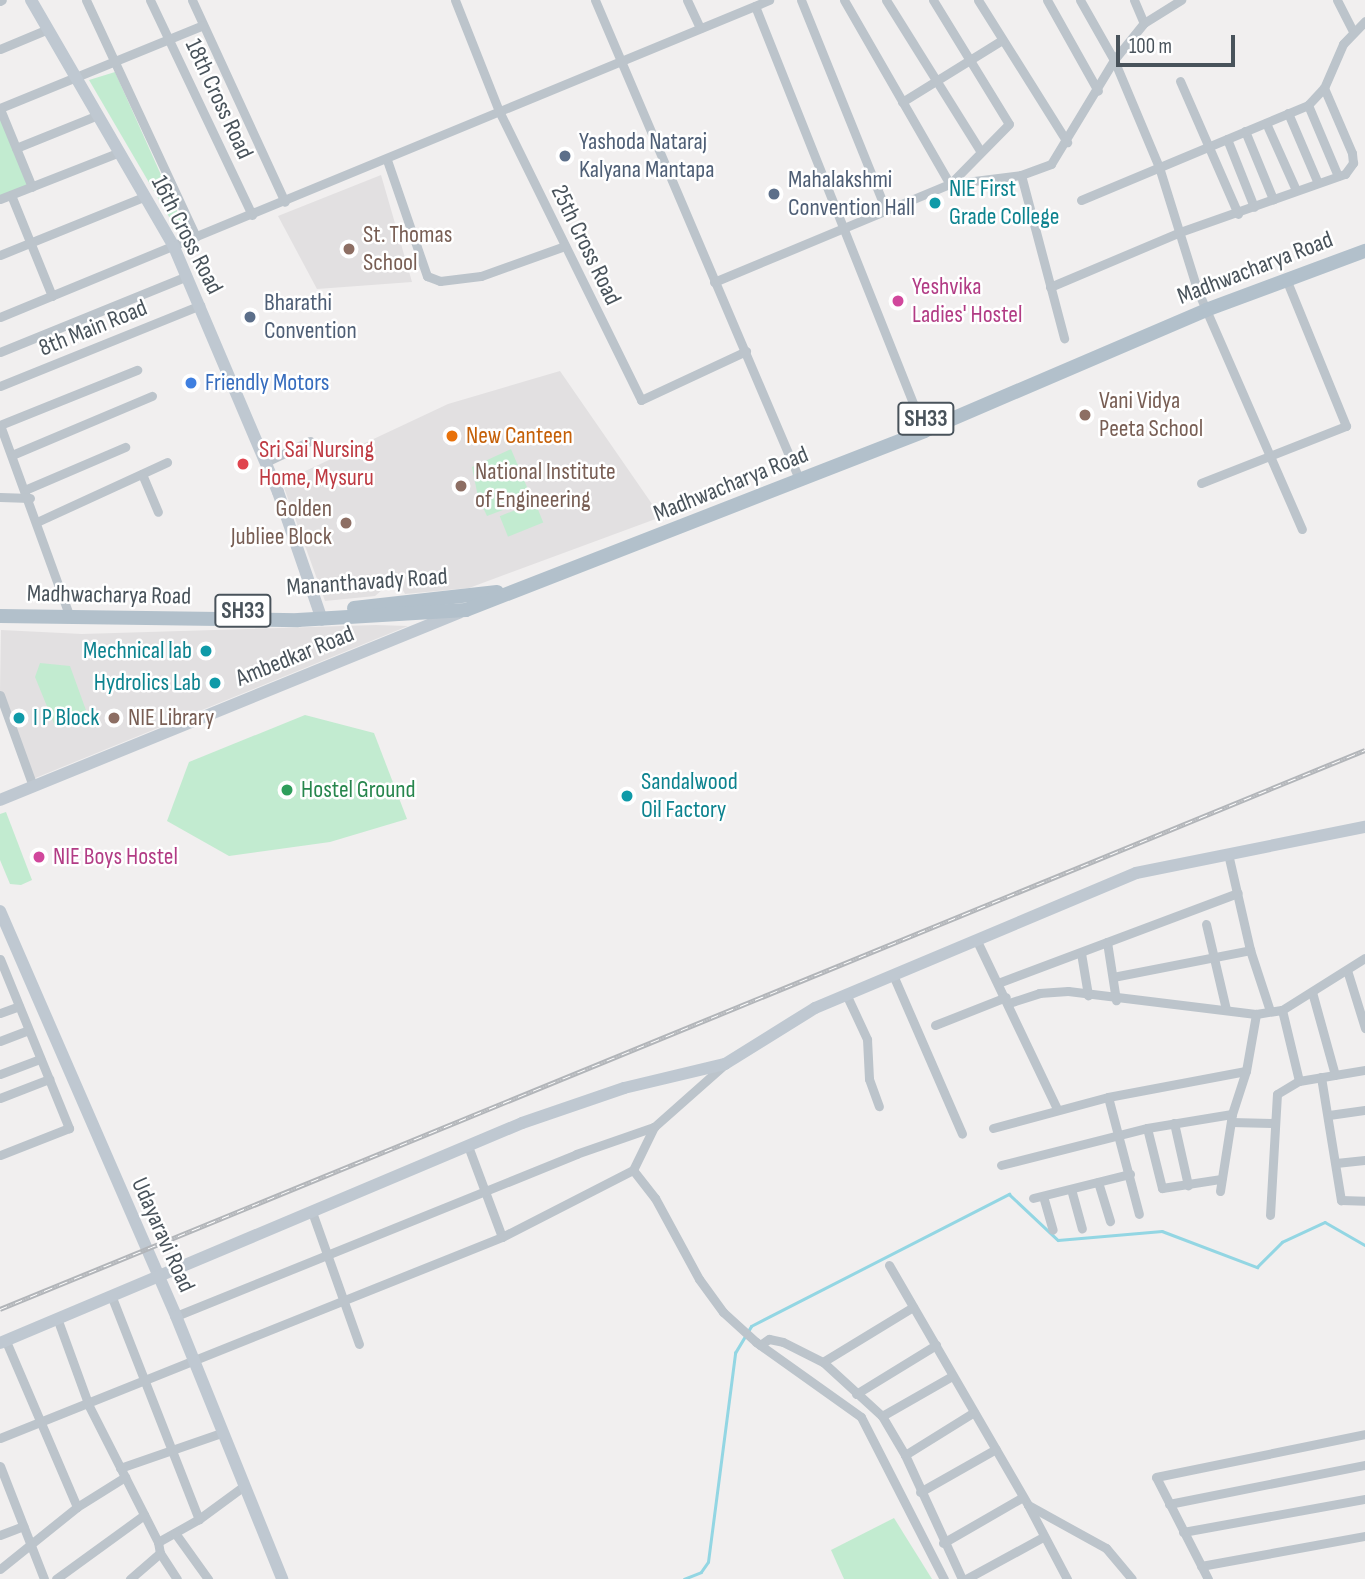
<!DOCTYPE html>
<html>
<head>
<meta charset="utf-8">
<style>
  body { margin:0 }
  #map { position:relative; width:1365px; height:1579px; overflow:hidden; background:#f1efef; font-family:"Sofia Sans Condensed",sans-serif }
  div>[style] { position:absolute }
  [style*='--x'] { left:calc(var(--x)*1px); top:calc(var(--y)*1px); width:calc(var(--w)*1px); rotate:calc(var(--a)*1deg) }
  .education>* { inset:0; background:#e2e0e1 }
  .green>* { inset:0; background:#c2ebd0; transform-origin:0 0 }
  .stream>* { height:2.5px; margin:-1.25px; padding:0 1.25px; transform-origin:1.25px; border-radius:1.25px; background:#93d6e3 }
  .street>* { height:9px; margin:-4.5px; padding:0 4.5px; transform-origin:4.5px; border-radius:4.5px; background:#bcc4cb }
  .secondary>* { height:12px; margin:-6px; padding:0 6px; transform-origin:6px; border-radius:6px; background:#bfc8d1 }
  .primary>* { height:14px; margin:-7px; padding:0 7px; transform-origin:7px; border-radius:7px; background:#b2c0cb }
  .rail>* { height:5px; margin-top:-2.5px; transform-origin:0; background:repeating-linear-gradient(90deg,#fff 0 8px,#b2b5b9 0 16px); box-sizing:border-box; border-block:2px solid #b2b5b9 }
  .dots>* { width:19px; height:19px; translate:-50% -50%; box-sizing:border-box; border:4px solid #fff; border-radius:50% }
  span { translate:-50% -50%; white-space:nowrap; text-align:center; line-height:1.15; -webkit-text-stroke:5px #fff; paint-order:stroke }
  .shield-label span { padding:2px 5px; background:#fff; border:2px solid; border-radius:5px; -webkit-text-stroke-width:0 }
  .shield-label { font-size:23px; color:#49535b; font-weight:700 }
  .street-label { font-size:24px; color:#49535b }
  .service-label { font-size:24px; color:#4e5e75 }
  .left { translate:0 -50%; text-align:left }
  .culture-label { font-size:24px; color:#0d838f }
  .right { translate:-100% -50%; text-align:right }
  .education-label { font-size:24px; color:#785e54 }
  .hotel-label { font-size:24px; color:#b23c85 }
  .shop-label { font-size:24px; color:#366cbe }
  .food-label { font-size:24px; color:#c56008 }
  .health-label { font-size:24px; color:#be3a42 }
  .leisure-label { font-size:24px; color:#27864d }
  .scale { position:absolute; left:1116px; top:35px; width:119px; height:32px; box-sizing:border-box; border:4px solid #49535b; border-top:0; padding-left:9px; font-size:21px; line-height:24px; white-space:nowrap; color:#49535b; -webkit-text-stroke:5px #fff; paint-order:stroke }
</style>
</head>
<body>
<div id="map">
  <div class="education">
    <i style="clip-path:polygon(381px 175px,412px 282px,317px 289px,278px 216px)"></i>
    <i style="clip-path:polygon(560px 371px,661px 517px,469px 588px,405px 594px,400px 585px,389px 584px,375px 596px,325px 601px,282px 482px,448px 404px)"></i>
    <i style="clip-path:polygon(376px 625px,408px 626px,33px 779px,0 691px,1px 630px,82px 634px)"></i>
  </div>
  <div class="green">
    <i style="clip-path:polygon(115px 72px,183px 224px,175px 227px,89px 80px)"></i>
    <i style="clip-path:polygon(0 117px,28px 185px,0 197px)"></i>
    <i style="clip-path:polygon(511px 449px,532px 499px,487px 516px,478px 497px,472px 467px)"></i>
    <i style="left:535px;top:502px;width:22px;height:38px;rotate:68deg"></i>
    <i style="clip-path:polygon(40px 663px,70px 666px,87px 713px,72px 713px,55px 726px,35px 677px)"></i>
    <i style="clip-path:polygon(305px 715px,374px 733px,407px 819px,330px 842px,229px 856px,167px 821px,189px 762px)"></i>
    <i style="clip-path:polygon(6px 812px,32px 880px,21px 885px,10px 884px,0 860px,0 814px)"></i>
    <i style="clip-path:polygon(894px 1518px,932px 1579px,844px 1579px,831px 1550px)"></i>
  </div>
  <div class="stream">
    <i style="--x:684;--y:1579;--w:18;--a:-22"></i>
    <i style="--x:701;--y:1572;--w:12;--a:-55"></i>
    <i style="--x:708;--y:1562;--w:211;--a:-82.6"></i>
    <i style="--x:735;--y:1353;--w:31;--a:-59"></i>
    <i style="--x:751;--y:1326;--w:290;--a:-27.1"></i>
    <i style="--x:1009;--y:1194;--w:67;--a:43.2"></i>
    <i style="--x:1058;--y:1240;--w:104;--a:-4.9"></i>
    <i style="--x:1162;--y:1231;--w:102;--a:20.8"></i>
    <i style="--x:1257;--y:1267;--w:35;--a:-45"></i>
    <i style="--x:1282;--y:1242;--w:47;--a:-24.9"></i>
    <i style="--x:1325;--y:1222;--w:46;--a:29.9"></i>
  </div>
  <div class="street">
    <i style="--x:86;--y:0;--w:261;--a:65.1"></i>
    <i style="--x:150;--y:0;--w:238;--a:64.6"></i>
    <i style="--x:192;--y:0;--w:222;--a:65.3"></i>
    <i style="--x:455;--y:0;--w:119;--a:68.4"></i>
    <i style="--x:499;--y:111;--w:322;--a:63.8"></i>
    <i style="--x:641;--y:400;--w:116;--a:-25"></i>
    <i style="--x:595;--y:0;--w:523;--a:66.92"></i>
    <i style="--x:687;--y:0;--w:31;--a:65"></i>
    <i style="--x:801;--y:0;--w:224;--a:68"></i>
    <i style="--x:844;--y:0;--w:212;--a:60.1"></i>
    <i style="--x:886;--y:0;--w:179;--a:58"></i>
    <i style="--x:933;--y:0;--w:145;--a:58.5"></i>
    <i style="--x:1009;--y:124;--w:84;--a:134.5"></i>
    <i style="--x:978;--y:0;--w:168;--a:57.9"></i>
    <i style="--x:1047;--y:0;--w:104;--a:60.7"></i>
    <i style="--x:1080;--y:0;--w:69;--a:60.5"></i>
    <i style="--x:1114;--y:60;--w:116;--a:67.2"></i>
    <i style="--x:1159;--y:167;--w:128;--a:72.7"></i>
    <i style="--x:1197;--y:289;--w:262;--a:66.4"></i>
    <i style="--x:1134;--y:0;--w:25;--a:67"></i>
    <i style="--x:1337;--y:0;--w:36;--a:63"></i>
    <i style="--x:0;--y:1;--w:2;--a:-27"></i>
    <i style="--x:755;--y:6;--w:457;--a:68.3"></i>
    <i style="--x:0;--y:49;--w:52;--a:-22.6"></i>
    <i style="--x:1180;--y:81;--w:145;--a:66.4"></i>
    <i style="--x:902;--y:102;--w:118;--a:-31.8"></i>
    <i style="--x:1308;--y:105;--w:77;--a:67.1"></i>
    <i style="--x:0;--y:108;--w:219;--a:-22.2"></i>
    <i style="--x:0;--y:109;--w:84;--a:67.7"></i>
    <i style="--x:1288;--y:113;--w:74;--a:66.9"></i>
    <i style="--x:1266;--y:123;--w:73;--a:65.9"></i>
    <i style="--x:1245;--y:131;--w:74;--a:67.6"></i>
    <i style="--x:1227;--y:139;--w:73;--a:68.3"></i>
    <i style="--x:16;--y:148;--w:88;--a:-21.9"></i>
    <i style="--x:387;--y:160;--w:123;--a:71"></i>
    <i style="--x:427;--y:276;--w:14;--a:21"></i>
    <i style="--x:440;--y:281;--w:41;--a:-7"></i>
    <i style="--x:481;--y:276;--w:89;--a:-19.7"></i>
    <i style="--x:1021;--y:175;--w:169;--a:75.2"></i>
    <i style="--x:11;--y:195;--w:109;--a:67.9"></i>
    <i style="--x:0;--y:199;--w:129;--a:-21.4"></i>
    <i style="--x:1081;--y:200;--w:246;--a:-22.7"></i>
    <i style="--x:1308;--y:105;--w:23;--a:-47"></i>
    <i style="--x:1324;--y:88;--w:48;--a:-66.6"></i>
    <i style="--x:1343;--y:44;--w:32;--a:-46"></i>
    <i style="--x:0;--y:255;--w:157;--a:-22"></i>
    <i style="--x:714;--y:282;--w:256;--a:-22.6"></i>
    <i style="--x:950;--y:184;--w:72;--a:-7.2"></i>
    <i style="--x:1021;--y:175;--w:32;--a:-20"></i>
    <i style="--x:1051;--y:164;--w:122;--a:-58.8"></i>
    <i style="--x:1114;--y:60;--w:48;--a:-51"></i>
    <i style="--x:1144;--y:23;--w:44;--a:-31.9"></i>
    <i style="--x:1050;--y:287;--w:141;--a:-22.9"></i>
    <i style="--x:1180;--y:232;--w:175;--a:-19.4"></i>
    <i style="--x:1345;--y:174;--w:14;--a:-54"></i>
    <i style="--x:1353;--y:163;--w:10;--a:-96"></i>
    <i style="--x:1352;--y:153;--w:71;--a:-113.3"></i>
    <i style="--x:0;--y:317;--w:832;--a:-22.4"></i>
    <i style="--x:0;--y:352;--w:202;--a:-22.1"></i>
    <i style="--x:0;--y:386;--w:216;--a:-22"></i>
    <i style="--x:0;--y:425;--w:204;--a:70"></i>
    <i style="--x:0;--y:425;--w:148;--a:-21.9"></i>
    <i style="--x:12;--y:455;--w:152;--a:-22.9"></i>
    <i style="--x:266;--y:462;--w:49;--a:-25.5"></i>
    <i style="--x:142;--y:474;--w:41;--a:67.2"></i>
    <i style="--x:1201;--y:483;--w:156;--a:-21.5"></i>
    <i style="--x:1346;--y:426;--w:159;--a:-112.2"></i>
    <i style="--x:27;--y:489;--w:107;--a:-23.2"></i>
    <i style="--x:0;--y:497;--w:30;--a:2"></i>
    <i style="--x:39;--y:521;--w:141;--a:-24.7"></i>
    <i style="--x:0;--y:695;--w:97;--a:70.1"></i>
    <i style="--x:1229;--y:858;--w:94;--a:77.1"></i>
    <i style="--x:1250;--y:950;--w:64;--a:71.8"></i>
    <i style="--x:1206;--y:924;--w:87;--a:76.8"></i>
    <i style="--x:976;--y:939;--w:188;--a:64.5"></i>
    <i style="--x:1107;--y:942;--w:59;--a:81.2"></i>
    <i style="--x:1081;--y:953;--w:43;--a:80.5"></i>
    <i style="--x:0;--y:959;--w:183;--a:67.8"></i>
    <i style="--x:69;--y:1128;--w:74;--a:158.6"></i>
    <i style="--x:1347;--y:970;--w:61;--a:72.8"></i>
    <i style="--x:893;--y:975;--w:173;--a:66.5"></i>
    <i style="--x:1113;--y:977;--w:140;--a:-11.1"></i>
    <i style="--x:998;--y:983;--w:256;--a:-20.6"></i>
    <i style="--x:1312;--y:992;--w:86;--a:74.5"></i>
    <i style="--x:846;--y:994;--w:50;--a:65"></i>
    <i style="--x:867;--y:1039;--w:40;--a:87.1"></i>
    <i style="--x:869;--y:1079;--w:29;--a:70"></i>
    <i style="--x:1009;--y:1003;--w:32;--a:-18"></i>
    <i style="--x:1039;--y:993;--w:29;--a:-4"></i>
    <i style="--x:1068;--y:991;--w:189;--a:7"></i>
    <i style="--x:1256;--y:1014;--w:26;--a:-9"></i>
    <i style="--x:1282;--y:1010;--w:98;--a:-32.1"></i>
    <i style="--x:1282;--y:1010;--w:73;--a:76.5"></i>
    <i style="--x:1299;--y:1081;--w:67;--a:-9.5"></i>
    <i style="--x:0;--y:1013;--w:20;--a:-20"></i>
    <i style="--x:935;--y:1025;--w:76;--a:-21.5"></i>
    <i style="--x:0;--y:1041;--w:30;--a:-21"></i>
    <i style="--x:0;--y:1074;--w:43;--a:-20.6"></i>
    <i style="--x:1321;--y:1077;--w:125;--a:80.8"></i>
    <i style="--x:1341;--y:1200;--w:24;--a:2"></i>
    <i style="--x:1108;--y:1097;--w:121;--a:75.2"></i>
    <i style="--x:0;--y:1098;--w:53;--a:-21.2"></i>
    <i style="--x:1329;--y:1115;--w:36;--a:-8"></i>
    <i style="--x:1231;--y:1122;--w:44;--a:1.3"></i>
    <i style="--x:1174;--y:1123;--w:64;--a:77.3"></i>
    <i style="--x:993;--y:1128;--w:119;--a:-15.1"></i>
    <i style="--x:1108;--y:1097;--w:140;--a:-10.7"></i>
    <i style="--x:1246;--y:1071;--w:58;--a:-80"></i>
    <i style="--x:1147;--y:1128;--w:62;--a:76"></i>
    <i style="--x:1162;--y:1188;--w:60;--a:-8.7"></i>
    <i style="--x:468;--y:1146;--w:97;--a:69.5"></i>
    <i style="--x:1336;--y:1163;--w:29;--a:-6"></i>
    <i style="--x:1001;--y:1165;--w:151;--a:-14.2"></i>
    <i style="--x:1147;--y:1128;--w:86;--a:-9.4"></i>
    <i style="--x:633;--y:1170;--w:36;--a:52"></i>
    <i style="--x:655;--y:1198;--w:92;--a:61.5"></i>
    <i style="--x:699;--y:1279;--w:41;--a:54"></i>
    <i style="--x:723;--y:1312;--w:45;--a:42.3"></i>
    <i style="--x:756;--y:1342;--w:129;--a:35.5"></i>
    <i style="--x:861;--y:1417;--w:182;--a:62.9"></i>
    <i style="--x:1098;--y:1182;--w:41;--a:72.9"></i>
    <i style="--x:1071;--y:1189;--w:41;--a:74.6"></i>
    <i style="--x:1220;--y:1191;--w:78;--a:-81.1"></i>
    <i style="--x:1232;--y:1114;--w:45;--a:-72"></i>
    <i style="--x:1043;--y:1196;--w:35;--a:74"></i>
    <i style="--x:1033;--y:1198;--w:100;--a:-13.9"></i>
    <i style="--x:312;--y:1212;--w:140;--a:70.4"></i>
    <i style="--x:1270;--y:1215;--w:121;--a:-86.7"></i>
    <i style="--x:1277;--y:1094;--w:26;--a:-31"></i>
    <i style="--x:889;--y:1265;--w:277;--a:59.9"></i>
    <i style="--x:1028;--y:1505;--w:89;--a:28.9"></i>
    <i style="--x:1106;--y:1548;--w:40;--a:50"></i>
    <i style="--x:111;--y:1295;--w:241;--a:68.6"></i>
    <i style="--x:199;--y:1519;--w:47;--a:150.7"></i>
    <i style="--x:158;--y:1542;--w:11;--a:80"></i>
    <i style="--x:160;--y:1553;--w:40;--a:139"></i>
    <i style="--x:913;--y:1307;--w:105;--a:148.6"></i>
    <i style="--x:823;--y:1362;--w:80;--a:42.5"></i>
    <i style="--x:882;--y:1416;--w:45;--a:59.5"></i>
    <i style="--x:905;--y:1455;--w:136;--a:65.3"></i>
    <i style="--x:176;--y:1316;--w:432;--a:-22"></i>
    <i style="--x:576;--y:1154;--w:83;--a:-19.1"></i>
    <i style="--x:57;--y:1318;--w:94;--a:70"></i>
    <i style="--x:89;--y:1406;--w:153;--a:63.1"></i>
    <i style="--x:760;--y:1345;--w:11;--a:-34"></i>
    <i style="--x:769;--y:1339;--w:14;--a:12"></i>
    <i style="--x:783;--y:1342;--w:45;--a:26.6"></i>
    <i style="--x:856;--y:1394;--w:94;--a:-31.5"></i>
    <i style="--x:882;--y:1416;--w:81;--a:-29.7"></i>
    <i style="--x:0;--y:1438;--w:541;--a:-21.82"></i>
    <i style="--x:502;--y:1237;--w:147;--a:-27.1"></i>
    <i style="--x:633;--y:1170;--w:48;--a:-64"></i>
    <i style="--x:654;--y:1127;--w:94;--a:-41.5"></i>
    <i style="--x:905;--y:1455;--w:81;--a:-31.9"></i>
    <i style="--x:0;--y:1466;--w:121;--a:68.7"></i>
    <i style="--x:120;--y:1468;--w:107;--a:-19.1"></i>
    <i style="--x:920;--y:1492;--w:87;--a:-29.5"></i>
    <i style="--x:1169;--y:1504;--w:200;--a:-11.3"></i>
    <i style="--x:1028;--y:1505;--w:84;--a:62.2"></i>
    <i style="--x:77;--y:1507;--w:57;--a:-32"></i>
    <i style="--x:199;--y:1519;--w:56;--a:-36.3"></i>
    <i style="--x:1183;--y:1532;--w:185;--a:-10.3"></i>
    <i style="--x:175;--y:1533;--w:57;--a:54.3"></i>
    <i style="--x:0;--y:1535;--w:25;--a:-21"></i>
    <i style="--x:943;--y:1543;--w:92;--a:-29.9"></i>
    <i style="--x:160;--y:1553;--w:31;--a:57"></i>
    <i style="--x:1201;--y:1566;--w:167;--a:-10.4"></i>
    <i style="--x:0;--y:1569;--w:99;--a:-38.8"></i>
    <i style="--x:77;--y:1507;--w:181;--a:-113.2"></i>
    <i style="--x:56;--y:1579;--w:109;--a:-36"></i>
    <i style="--x:966;--y:1579;--w:88;--a:-28.6"></i>
    <i style="--x:1208;--y:1579;--w:114;--a:-117"></i>
    <i style="--x:1156;--y:1477;--w:213;--a:-11.6"></i>
  </div>
  <div class="secondary">
    <i style="--x:31;--y:0;--w:285;--a:59.9"></i>
    <i style="--x:174;--y:247;--w:266;--a:67"></i>
    <i style="--x:278;--y:492;--w:135;--a:71"></i>
    <i style="--x:0;--y:800;--w:496;--a:-22.2"></i>
    <i style="--x:0;--y:911;--w:442;--a:66.5"></i>
    <i style="--x:176;--y:1316;--w:284;--a:68"></i>
    <i style="--x:0;--y:1343;--w:566;--a:-22.85"></i>
    <i style="--x:522;--y:1123;--w:108;--a:-18.9"></i>
    <i style="--x:624;--y:1088;--w:104;--a:-13.4"></i>
    <i style="--x:725;--y:1064;--w:106;--a:-31.9"></i>
    <i style="--x:815;--y:1008;--w:348;--a:-22.8"></i>
    <i style="--x:1136;--y:873;--w:234;--a:-11.4"></i>
  </div>
  <div class="primary">
    <i style="--x:354;--y:608;--w:144;--a:-6.4"></i>
    <i style="--x:0;--y:616;--w:298;--a:0.8"></i>
    <i style="--x:298;--y:620;--w:168;--a:-3.4"></i>
    <i style="--x:466;--y:610;--w:492;--a:-21.3"></i>
    <i style="--x:924;--y:431;--w:307;--a:-23.2"></i>
    <i style="--x:1206;--y:310;--w:170;--a:-20.4"></i>
  </div>
  <div class="rail">
    <i style="--x:0;--y:1309;--w:1475;--a:-22.27"></i>
  </div>
  <div class="dots">
    <i style="left:565px;top:156px;background:#5c6f8a"></i>
    <i style="left:774px;top:194px;background:#5c6f8a"></i>
    <i style="left:935px;top:203px;background:#0f9aa8"></i>
    <i style="left:349px;top:249px;background:#8d6e63"></i>
    <i style="left:898px;top:301px;background:#d1479c"></i>
    <i style="left:250px;top:317px;background:#5c6f8a"></i>
    <i style="left:191px;top:383px;background:#3f7fe0"></i>
    <i style="left:1085px;top:415px;background:#8d6e63"></i>
    <i style="left:452px;top:436px;background:#e8710a"></i>
    <i style="left:243px;top:464px;background:#e0444e"></i>
    <i style="left:461px;top:486px;background:#8d6e63"></i>
    <i style="left:346px;top:523px;background:#8d6e63"></i>
    <i style="left:206px;top:651px;background:#0f9aa8"></i>
    <i style="left:215px;top:683px;background:#0f9aa8"></i>
    <i style="left:19px;top:718px;background:#0f9aa8"></i>
    <i style="left:114px;top:718px;background:#8d6e63"></i>
    <i style="left:287px;top:790px;background:#2e9e5b"></i>
    <i style="left:627px;top:796px;background:#0f9aa8"></i>
    <i style="left:39px;top:857px;background:#d1479c"></i>
  </div>
  <div class="shield-label">
    <span style="left:926px;top:419px">SH33</span>
    <span style="left:243px;top:611px">SH33</span>
  </div>
  <div class="street-label">
    <span style="left:219px;top:99px;rotate:65deg">18th Cross Road</span>
    <span style="left:187px;top:235px;rotate:63deg">16th Cross Road</span>
    <span style="left:586px;top:245px;rotate:64deg">25th Cross Road</span>
    <span style="left:1255px;top:268px;rotate:-21deg">Madhwacharya Road</span>
    <span style="left:93px;top:328px;rotate:-22deg">8th Main Road</span>
    <span style="left:731px;top:484px;rotate:-22deg">Madhwacharya Road</span>
    <span style="left:367px;top:582px;rotate:-4deg">Mananthavady Road</span>
    <span style="left:109px;top:595px;rotate:1deg">Madhwacharya Road</span>
    <span style="left:295px;top:656px;rotate:-22deg">Ambedkar Road</span>
    <span style="left:163px;top:1235px;rotate:66deg">Udayaravi Road</span>
  </div>
  <div class="service-label">
    <span class="left" style="left:579px;top:156px">Yashoda Nataraj<br>Kalyana Mantapa</span>
    <span class="left" style="left:788px;top:194px">Mahalakshmi<br>Convention Hall</span>
    <span class="left" style="left:264px;top:317px">Bharathi<br>Convention</span>
  </div>
  <div class="culture-label">
    <span class="left" style="left:949px;top:203px">NIE First<br>Grade College</span>
    <span class="right" style="left:192px;top:651px">Mechnical lab</span>
    <span class="right" style="left:201px;top:683px">Hydrolics Lab</span>
    <span class="left" style="left:33px;top:718px">I P Block</span>
    <span class="left" style="left:641px;top:796px">Sandalwood<br>Oil Factory</span>
  </div>
  <div class="education-label">
    <span class="left" style="left:363px;top:249px">St. Thomas<br>School</span>
    <span class="left" style="left:1099px;top:415px">Vani Vidya<br>Peeta School</span>
    <span class="left" style="left:475px;top:486px">National Institute<br>of Engineering</span>
    <span class="right" style="left:332px;top:523px">Golden<br>Jubliee Block</span>
    <span class="left" style="left:128px;top:718px">NIE Library</span>
  </div>
  <div class="hotel-label">
    <span class="left" style="left:912px;top:301px">Yeshvika<br>Ladies' Hostel</span>
    <span class="left" style="left:53px;top:857px">NIE Boys Hostel</span>
  </div>
  <div class="shop-label">
    <span class="left" style="left:205px;top:383px">Friendly Motors</span>
  </div>
  <div class="food-label">
    <span class="left" style="left:466px;top:436px">New Canteen</span>
  </div>
  <div class="health-label">
    <span class="left" style="left:259px;top:464px">Sri Sai Nursing<br>Home, Mysuru</span>
  </div>
  <div class="leisure-label">
    <span class="left" style="left:301px;top:790px">Hostel Ground</span>
  </div>
  <div class="scale">100 m</div>
</div>
</body>
</html>
